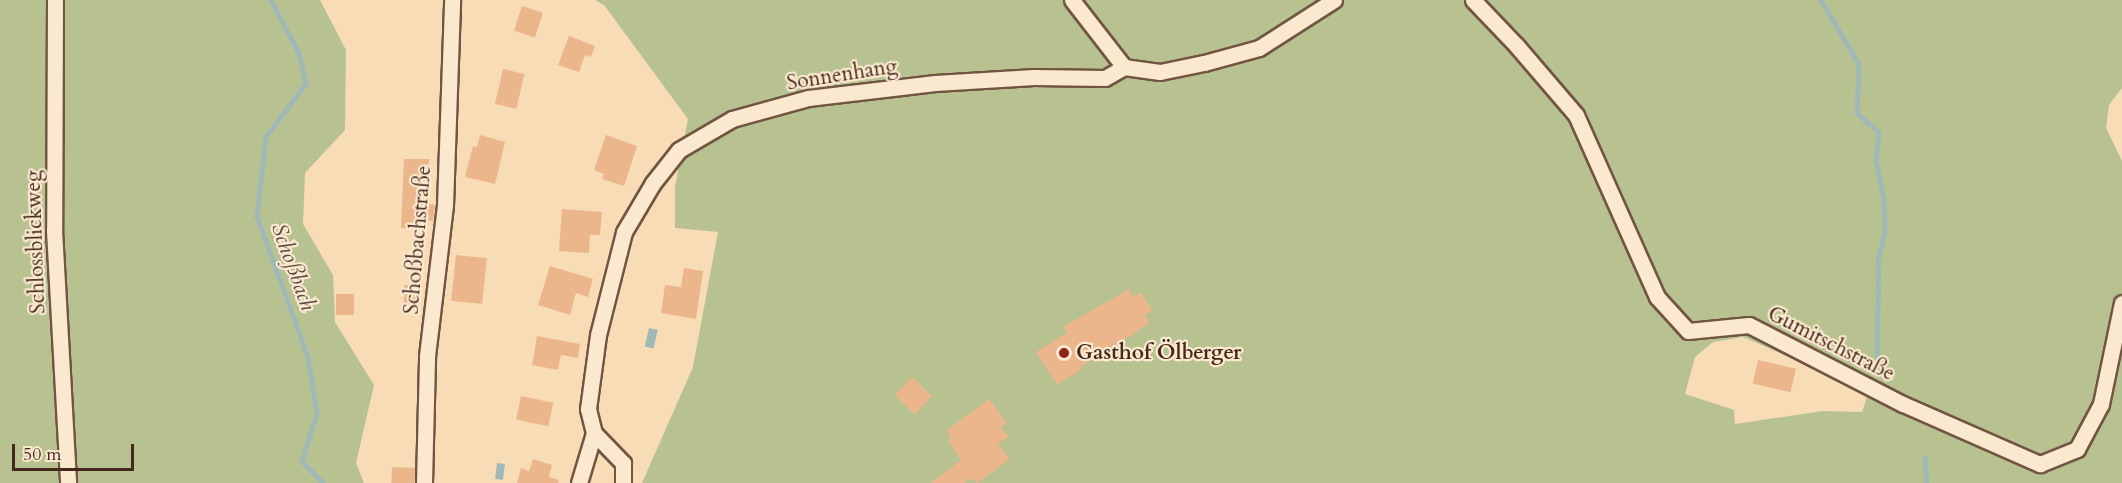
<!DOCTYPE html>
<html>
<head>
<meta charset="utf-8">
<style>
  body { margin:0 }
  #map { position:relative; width:2122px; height:483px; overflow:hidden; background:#f8dcb5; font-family:Cardo,serif }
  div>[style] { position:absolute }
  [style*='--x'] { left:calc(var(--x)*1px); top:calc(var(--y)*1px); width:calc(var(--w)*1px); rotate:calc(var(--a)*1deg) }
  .green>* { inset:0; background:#b8c291 }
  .water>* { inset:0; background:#a0b9b7; transform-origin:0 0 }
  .stream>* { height:4.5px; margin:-2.25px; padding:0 2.25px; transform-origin:2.25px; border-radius:2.25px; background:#a0b9b7 }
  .building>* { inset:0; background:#ecb68c; transform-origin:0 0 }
  .roads { filter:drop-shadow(2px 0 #715542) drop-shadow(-2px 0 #715542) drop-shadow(0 2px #715542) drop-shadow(0 -2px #715542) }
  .street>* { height:15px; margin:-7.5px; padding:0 7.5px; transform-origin:7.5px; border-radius:7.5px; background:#fae8cf }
  .dots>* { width:16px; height:16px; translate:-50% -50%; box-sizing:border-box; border:3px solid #fae8cf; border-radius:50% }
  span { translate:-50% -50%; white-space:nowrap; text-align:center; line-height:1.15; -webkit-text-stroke:4.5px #fae8cf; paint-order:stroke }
  .street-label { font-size:21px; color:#44281b }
  .poi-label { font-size:21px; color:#44281b; font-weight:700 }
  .left { translate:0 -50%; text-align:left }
  .water-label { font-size:22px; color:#5b4c42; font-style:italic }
  .scale { position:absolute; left:12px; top:444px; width:122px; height:27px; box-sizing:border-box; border:3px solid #44281b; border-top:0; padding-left:8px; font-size:18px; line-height:21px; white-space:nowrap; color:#44281b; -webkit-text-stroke:4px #fae8cf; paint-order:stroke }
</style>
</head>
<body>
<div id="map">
  <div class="green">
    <i style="clip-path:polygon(0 0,320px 0,346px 50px,345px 130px,305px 173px,303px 224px,333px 275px,335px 322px,374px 385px,356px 463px,364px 483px,0 483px)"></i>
    <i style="clip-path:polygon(evenodd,595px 0,2122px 0,2122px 88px,2109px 105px,2106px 128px,2122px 161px,2122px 483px,642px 483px,693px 367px,718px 232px,675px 228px,675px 187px,688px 119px,604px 5px,595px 0,1743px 337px,1828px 374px,1867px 397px,1862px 412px,1823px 411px,1735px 424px,1734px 410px,1685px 394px,1695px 357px,1713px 342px,1743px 337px)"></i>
  </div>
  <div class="water">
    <i style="left:649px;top:328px;width:9px;height:19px;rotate:13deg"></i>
    <i style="left:497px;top:463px;width:8px;height:16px;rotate:7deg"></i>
  </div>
  <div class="stream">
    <i style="--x:271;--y:0;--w:60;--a:62.2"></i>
    <i style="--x:299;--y:53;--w:32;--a:77"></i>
    <i style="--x:306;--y:84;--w:66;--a:127"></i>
    <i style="--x:266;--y:137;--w:80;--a:96.5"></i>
    <i style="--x:257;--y:216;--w:150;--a:70.1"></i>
    <i style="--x:308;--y:357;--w:58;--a:81"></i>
    <i style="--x:317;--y:414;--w:49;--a:107.7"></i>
    <i style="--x:302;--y:461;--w:30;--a:46"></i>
    <i style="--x:1821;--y:0;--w:74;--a:59.3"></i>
    <i style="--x:1859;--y:64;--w:49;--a:92.3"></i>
    <i style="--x:1857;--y:113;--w:29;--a:41"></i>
    <i style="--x:1879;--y:132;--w:27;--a:96"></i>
    <i style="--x:1876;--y:159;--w:42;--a:79"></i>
    <i style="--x:1884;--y:200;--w:33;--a:88"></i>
    <i style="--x:1885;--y:233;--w:25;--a:104"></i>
    <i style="--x:1879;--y:257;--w:109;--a:91.1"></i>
    <i style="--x:1925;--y:457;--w:26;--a:86"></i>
  </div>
  <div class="building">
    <i style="left:522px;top:6px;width:22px;height:26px;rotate:18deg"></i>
    <i style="clip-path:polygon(569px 36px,595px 46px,591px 57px,585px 55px,579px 72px,558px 65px)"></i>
    <i style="left:503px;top:69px;width:22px;height:36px;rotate:13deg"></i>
    <i style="clip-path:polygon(480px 135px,505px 142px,495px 184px,465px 177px,473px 146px,477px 147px)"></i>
    <i style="clip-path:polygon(606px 135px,637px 146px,624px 186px,602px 179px,604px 174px,594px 170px)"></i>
    <i style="clip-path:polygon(404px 159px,429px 159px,429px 178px,421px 178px,419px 202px,435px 205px,433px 221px,424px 220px,424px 229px,401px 228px)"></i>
    <i style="clip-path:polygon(562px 209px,602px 212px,600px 235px,590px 235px,589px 253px,559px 251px)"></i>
    <i style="left:456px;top:255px;width:31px;height:46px;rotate:6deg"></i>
    <i style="clip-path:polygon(550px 266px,593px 279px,588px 297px,576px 293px,570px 315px,538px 305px)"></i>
    <i style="clip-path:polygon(684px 268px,703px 271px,696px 319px,661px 313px,665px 285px,681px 287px)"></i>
    <i style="left:404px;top:285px;width:15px;height:22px"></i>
    <i style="clip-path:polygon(1129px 289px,1133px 297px,1140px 292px,1152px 310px,1145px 315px,1150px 323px,1081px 367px,1082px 369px,1057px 385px,1036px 352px,1067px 333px,1063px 327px)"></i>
    <i style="left:336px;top:294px;width:18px;height:21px"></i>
    <i style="clip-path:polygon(537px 336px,580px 344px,578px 358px,561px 355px,558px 370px,532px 365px)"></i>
    <i style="left:1758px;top:360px;width:39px;height:24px;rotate:13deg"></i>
    <i style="left:912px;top:377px;width:28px;height:25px;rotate:44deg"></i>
    <i style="left:521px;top:396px;width:33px;height:24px;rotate:12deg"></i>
    <i style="clip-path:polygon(989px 399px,1007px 423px,1001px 427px,1008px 437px,998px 444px,1010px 459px,977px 483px,971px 478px,964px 483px,931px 483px,961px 460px,948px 440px,951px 438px,946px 431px)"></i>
    <i style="clip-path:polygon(533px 459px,552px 465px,549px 477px,559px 480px,558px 483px,517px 483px,521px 468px,529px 471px)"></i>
    <i style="left:392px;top:467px;width:23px;height:16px;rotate:2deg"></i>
  </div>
  <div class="roads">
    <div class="street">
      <i style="--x:55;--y:0;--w:230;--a:90.2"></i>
      <i style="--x:54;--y:230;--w:253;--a:86.8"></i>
      <i style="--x:1072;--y:0;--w:85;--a:52.2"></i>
      <i style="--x:1124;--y:67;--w:36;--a:8"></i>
      <i style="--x:1160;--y:72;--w:45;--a:-11.6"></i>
      <i style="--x:1204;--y:63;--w:57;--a:-15.3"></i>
      <i style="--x:1259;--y:48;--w:89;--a:-32.6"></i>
      <i style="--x:1473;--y:0;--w:62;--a:46.3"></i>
      <i style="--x:1516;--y:45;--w:92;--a:49.4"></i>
      <i style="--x:1576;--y:115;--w:199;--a:66"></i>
      <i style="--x:1657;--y:297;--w:46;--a:47.6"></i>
      <i style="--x:1688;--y:331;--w:61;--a:-5.6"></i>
      <i style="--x:1749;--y:325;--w:173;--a:27.2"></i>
      <i style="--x:1903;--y:404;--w:150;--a:23.7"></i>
      <i style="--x:2040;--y:464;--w:40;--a:-22"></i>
      <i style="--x:2077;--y:449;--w:51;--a:-61.9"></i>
      <i style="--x:2101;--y:404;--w:103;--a:-78.3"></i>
      <i style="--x:594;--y:433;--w:42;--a:46"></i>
      <i style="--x:623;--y:463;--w:20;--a:90"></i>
      <i style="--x:424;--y:483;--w:127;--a:-88.6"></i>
      <i style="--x:427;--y:356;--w:152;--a:-83.2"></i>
      <i style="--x:445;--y:205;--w:205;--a:-88"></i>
      <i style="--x:579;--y:483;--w:52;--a:-73.3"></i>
      <i style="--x:594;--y:433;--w:25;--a:-104"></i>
      <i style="--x:588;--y:409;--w:75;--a:-82.3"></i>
      <i style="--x:598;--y:335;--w:106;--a:-75.8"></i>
      <i style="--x:624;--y:232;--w:57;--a:-59.4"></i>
      <i style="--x:653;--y:183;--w:42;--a:-51.8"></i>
      <i style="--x:679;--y:150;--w:61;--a:-30.3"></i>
      <i style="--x:732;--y:119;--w:79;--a:-15.4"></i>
      <i style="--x:808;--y:98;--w:128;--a:-6.7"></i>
      <i style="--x:935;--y:83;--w:99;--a:-3.5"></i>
      <i style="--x:1034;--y:77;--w:71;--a:0.8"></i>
      <i style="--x:1105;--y:78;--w:22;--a:-30"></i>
    </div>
  </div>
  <div class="dots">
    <i style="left:1064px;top:353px;background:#8f2418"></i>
  </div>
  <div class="street-label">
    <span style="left:842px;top:75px;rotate:-9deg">Sonnenhang</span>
    <span style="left:418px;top:240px;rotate:-85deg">Schoßbachstraße</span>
    <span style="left:36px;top:242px;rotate:-92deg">Schlossblickweg</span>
    <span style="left:1831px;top:344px;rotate:27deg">Gumitschstraße</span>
  </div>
  <div class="poi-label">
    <span class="left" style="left:1076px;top:353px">Gasthof Ölberger</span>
  </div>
  <div class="water-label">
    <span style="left:293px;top:267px;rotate:70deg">Schoßbach</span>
  </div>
  <div class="scale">50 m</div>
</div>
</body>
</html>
